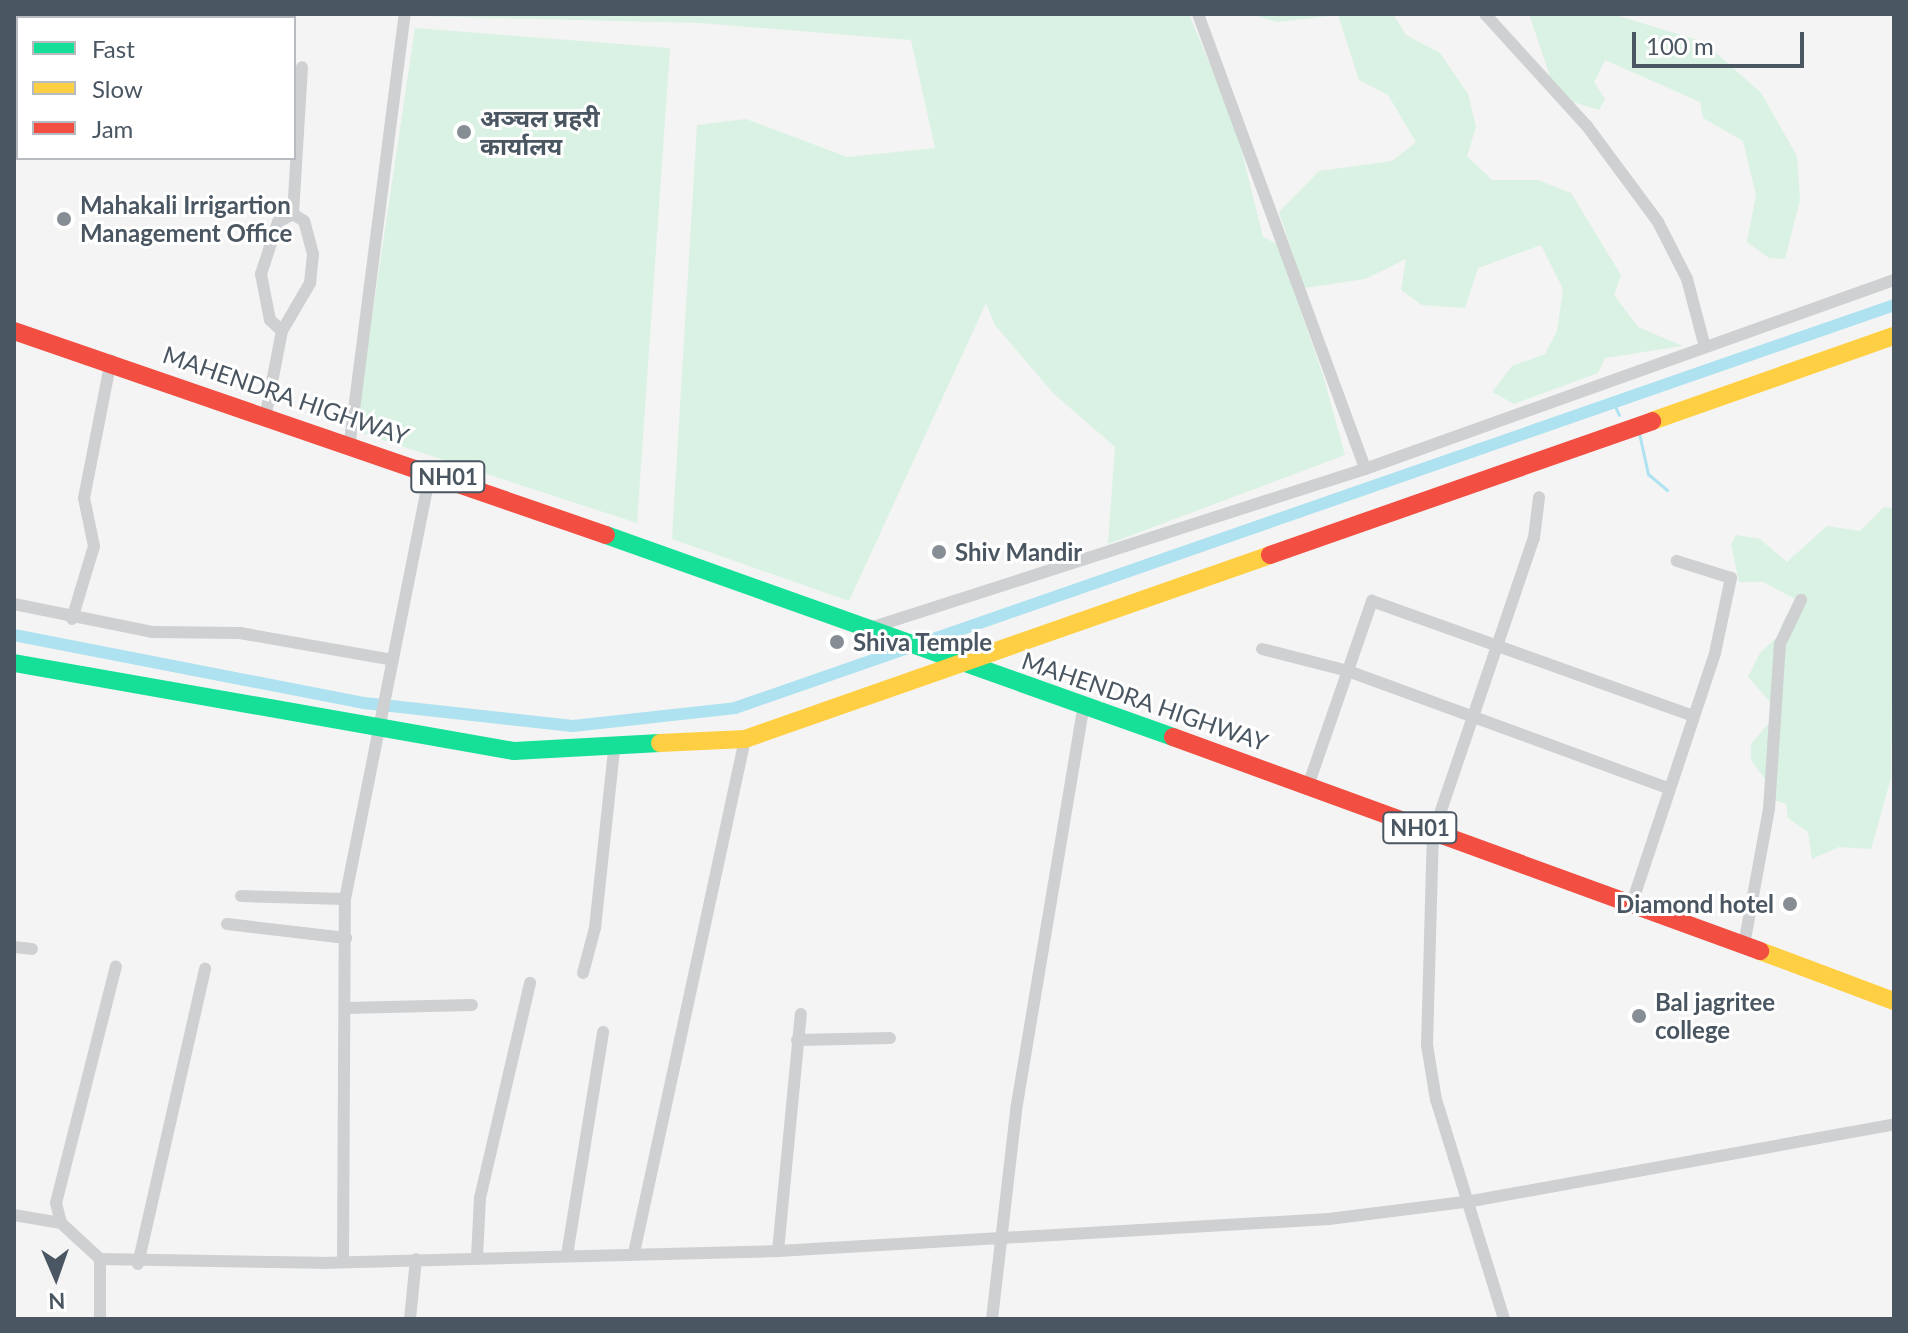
<!DOCTYPE html>
<html>
<head>
<meta charset="utf-8">
<style>
  body { margin:0 }
  #map { position:relative; width:1908px; height:1333px; overflow:hidden; background:#f4f4f4; font-family:Lato,"Noto Sans Devanagari",sans-serif }
  div>[style] { position:absolute }
  [style*='--x'] { left:calc(var(--x)*1px); top:calc(var(--y)*1px); width:calc(var(--w)*1px); rotate:calc(var(--a)*1deg) }
  .green>* { inset:0; background:#d9f2e3 }
  .stream>* { height:3px; margin:-1.5px; padding:0 1.5px; transform-origin:1.5px; border-radius:1.5px; background:#aee2f0 }
  .canal>* { height:12px; margin:-6px; padding:0 6px; transform-origin:6px; border-radius:6px; background:#aee2f0 }
  .street>* { height:12px; margin:-6px; padding:0 6px; transform-origin:6px; border-radius:6px; background:#ced0d2 }
  .fast>* { height:18px; margin:-9px; padding:0 9px; transform-origin:9px; border-radius:9px; background:#16e098 }
  .slow>* { height:18px; margin:-9px; padding:0 9px; transform-origin:9px; border-radius:9px; background:#ffcf43 }
  .jam>* { height:18px; margin:-9px; padding:0 9px; transform-origin:9px; border-radius:9px; background:#f24e42 }
  .dots>* { width:22px; height:22px; translate:-50% -50%; box-sizing:border-box; border:4px solid #fff; border-radius:50% }
  span { translate:-50% -50%; white-space:nowrap; text-align:center; line-height:1.15; -webkit-text-stroke:6px #fff; paint-order:stroke }
  .shield-label span { padding:2px 6px; background:#fff; border:2px solid; border-radius:6px; -webkit-text-stroke-width:0 }
  .shield-label { font-size:22px; color:#4a5661; font-weight:700 }
  .poi-label { font-size:24px; color:#4a5661; font-weight:700 }
  .left { translate:0 -50%; text-align:left }
  .right { translate:-100% -50%; text-align:right }
  .street-label { font-size:24px; color:#4a5661 }
  .frame { position:absolute; inset:0; border:16px solid #4a5661; pointer-events:none }
  .legend { position:absolute; left:16px; top:16px; width:280px; height:144px; box-sizing:border-box; background:#fff; border:2px solid #b7bbc0; margin:0; padding:10px 14px; list-style:none; font-size:24px; color:#4a5661 }
  .legend li { display:flex; align-items:center; gap:16px; height:40px }
  .legend b { width:40px; border:2px solid #b7bbc0 }
  .north { position:absolute; left:16px; top:1237px; width:80px; height:80px; -webkit-text-stroke:6px #fff; paint-order:stroke; rotate:178deg; font-size:22px; font-weight:700; line-height:32px; text-align:center; color:#4a5661 }
  .north::after { content:''; display:block; margin:auto; width:28px; height:36px; background:#4a5661; clip-path:polygon(50% 0,100% 100%,50% 72%,0 100%) }
  .scale { position:absolute; left:1632px; top:32px; width:172px; height:36px; box-sizing:border-box; border:4px solid #4a5661; border-top:0; padding-left:10px; font-size:24px; line-height:28px; white-space:nowrap; color:#4a5661; -webkit-text-stroke:6px #fff; paint-order:stroke }
</style>
</head>
<body>
<div id="map">
  <div class="green">
    <i style="clip-path:polygon(1189px 14px,1236px 128px,1263px 237px,1277px 244px,1323px 375px,1345px 455px,1108px 544px,1115px 447px,1053px 393px,995px 325px,986px 303px,849px 601px,672px 539px,697px 125px,746px 119px,847px 157px,935px 148px,911px 40px,700px 23px,423px 16px)"></i>
    <i style="clip-path:polygon(1251px 14px,1393px 14px,1406px 35px,1440px 53px,1468px 94px,1476px 127px,1467px 156px,1492px 180px,1538px 180px,1571px 193px,1621px 275px,1614px 295px,1638px 327px,1683px 346px,1605px 358px,1598px 373px,1514px 404px,1492px 392px,1512px 366px,1545px 354px,1557px 331px,1563px 289px,1541px 245px,1478px 268px,1465px 308px,1422px 305px,1401px 290px,1406px 259px,1365px 279px,1304px 288px,1279px 212px,1319px 171px,1392px 161px,1416px 142px,1388px 95px,1359px 80px,1338px 15px,1277px 22px)"></i>
    <i style="clip-path:polygon(1529px 14px,1612px 14px,1704px 42px,1761px 93px,1797px 156px,1800px 200px,1785px 259px,1769px 258px,1747px 242px,1756px 195px,1743px 141px,1703px 118px,1700px 102px,1605px 60px,1594px 82px,1605px 99px,1599px 110px,1557px 97px)"></i>
    <i style="clip-path:polygon(415px 28px,670px 48px,637px 523px,355px 431px)"></i>
    <i style="clip-path:polygon(1884px 507px,1894px 508px,1891px 778px,1871px 849px,1839px 847px,1812px 859px,1808px 832px,1788px 818px,1786px 804px,1768px 798px,1769px 785px,1751px 760px,1751px 744px,1769px 723px,1771px 703px,1748px 677px,1760px 653px,1789px 626px,1781px 626px,1795px 599px,1763px 582px,1739px 582px,1731px 544px,1736px 535px,1760px 539px,1787px 562px,1827px 526px,1860px 531px)"></i>
  </div>
  <div class="stream">
    <i style="--x:1613;--y:402;--w:14;--a:65"></i>
    <i style="--x:1639;--y:433;--w:42;--a:77.6"></i>
    <i style="--x:1648;--y:474;--w:25;--a:40"></i>
  </div>
  <div class="canal">
    <i style="--x:14;--y:635;--w:357;--a:11"></i>
    <i style="--x:364;--y:703;--w:210;--a:6.3"></i>
    <i style="--x:573;--y:726;--w:163;--a:-6.3"></i>
    <i style="--x:735;--y:708;--w:1227;--a:-19.17"></i>
  </div>
  <div class="street">
    <i style="--x:1198;--y:14;--w:485;--a:69.8"></i>
    <i style="--x:1485;--y:14;--w:151;--a:47.7"></i>
    <i style="--x:1587;--y:126;--w:119;--a:53.5"></i>
    <i style="--x:1658;--y:222;--w:64;--a:63"></i>
    <i style="--x:1687;--y:279;--w:70;--a:75.2"></i>
    <i style="--x:282;--y:331;--w:16;--a:-137"></i>
    <i style="--x:270;--y:320;--w:47;--a:-101.1"></i>
    <i style="--x:261;--y:274;--w:55;--a:-71.9"></i>
    <i style="--x:278;--y:222;--w:17;--a:-28"></i>
    <i style="--x:266;--y:413;--w:84;--a:-79"></i>
    <i style="--x:282;--y:331;--w:56;--a:-59.7"></i>
    <i style="--x:310;--y:283;--w:29;--a:-84"></i>
    <i style="--x:313;--y:254;--w:34;--a:-105"></i>
    <i style="--x:304;--y:221;--w:13;--a:-148"></i>
    <i style="--x:293;--y:214;--w:147;--a:-86.5"></i>
    <i style="--x:350;--y:441;--w:431;--a:-82.7"></i>
    <i style="--x:14;--y:604;--w:142;--a:11.4"></i>
    <i style="--x:153;--y:632;--w:87;--a:0.7"></i>
    <i style="--x:240;--y:633;--w:155;--a:10"></i>
    <i style="--x:72;--y:619;--w:76;--a:-73.2"></i>
    <i style="--x:94;--y:546;--w:49;--a:-101.8"></i>
    <i style="--x:84;--y:498;--w:140;--a:-78.9"></i>
    <i style="--x:867;--y:629;--w:523;--a:-17.81"></i>
    <i style="--x:1365;--y:469;--w:562;--a:-19.66"></i>
    <i style="--x:1262;--y:649;--w:89;--a:14.3"></i>
    <i style="--x:1348;--y:671;--w:340;--a:20.1"></i>
    <i style="--x:1309;--y:783;--w:193;--a:-70.9"></i>
    <i style="--x:1372;--y:601;--w:338;--a:19.7"></i>
    <i style="--x:241;--y:896;--w:104;--a:1.7"></i>
    <i style="--x:1632;--y:903;--w:263;--a:-71.6"></i>
    <i style="--x:1715;--y:653;--w:77;--a:-78"></i>
    <i style="--x:1731;--y:578;--w:57;--a:-162.5"></i>
    <i style="--x:227;--y:924;--w:120;--a:6.7"></i>
    <i style="--x:1744;--y:945;--w:138;--a:-79.6"></i>
    <i style="--x:1769;--y:809;--w:165;--a:-86.2"></i>
    <i style="--x:1780;--y:644;--w:49;--a:-64.5"></i>
    <i style="--x:14;--y:947;--w:18;--a:6"></i>
    <i style="--x:583;--y:973;--w:47;--a:-75.1"></i>
    <i style="--x:595;--y:928;--w:180;--a:-83.9"></i>
    <i style="--x:346;--y:1008;--w:126;--a:-1.4"></i>
    <i style="--x:797;--y:1040;--w:93;--a:-1.2"></i>
    <i style="--x:14;--y:1215;--w:48;--a:9.7"></i>
    <i style="--x:61;--y:1223;--w:53;--a:42.7"></i>
    <i style="--x:100;--y:1259;--w:60;--a:90"></i>
    <i style="--x:61;--y:1223;--w:21;--a:-104"></i>
    <i style="--x:56;--y:1203;--w:244;--a:-75.8"></i>
    <i style="--x:778;--y:1251;--w:238;--a:-84.5"></i>
    <i style="--x:634;--y:1253;--w:526;--a:-77.81"></i>
    <i style="--x:567;--y:1255;--w:226;--a:-80.8"></i>
    <i style="--x:477;--y:1257;--w:59;--a:-87.1"></i>
    <i style="--x:480;--y:1198;--w:221;--a:-76.9"></i>
    <i style="--x:100;--y:1259;--w:221;--a:1"></i>
    <i style="--x:321;--y:1263;--w:457;--a:-1.5"></i>
    <i style="--x:778;--y:1251;--w:552;--a:-3.32"></i>
    <i style="--x:1329;--y:1219;--w:144;--a:-7.2"></i>
    <i style="--x:1472;--y:1201;--w:429;--a:-10.3"></i>
    <i style="--x:343;--y:1261;--w:362;--a:-89.7"></i>
    <i style="--x:345;--y:899;--w:438;--a:-78.7"></i>
    <i style="--x:138;--y:1264;--w:303;--a:-77.2"></i>
    <i style="--x:410;--y:1319;--w:60;--a:-84.3"></i>
    <i style="--x:992;--y:1319;--w:210;--a:-83.4"></i>
    <i style="--x:1016;--y:1110;--w:413;--a:-80.5"></i>
    <i style="--x:1504;--y:1319;--w:229;--a:-107.2"></i>
    <i style="--x:1436;--y:1100;--w:56;--a:-99.3"></i>
    <i style="--x:1427;--y:1045;--w:211;--a:-88.4"></i>
    <i style="--x:1433;--y:834;--w:313;--a:-71.2"></i>
    <i style="--x:1534;--y:538;--w:41;--a:-83"></i>
  </div>
  <div class="fast">
    <i style="--x:606;--y:535;--w:602;--a:19.61"></i>
    <i style="--x:14;--y:663;--w:508;--a:9.98"></i>
    <i style="--x:514;--y:751;--w:146;--a:-3.1"></i>
  </div>
  <div class="slow">
    <i style="--x:1652;--y:421;--w:256;--a:-19.4"></i>
    <i style="--x:660;--y:743;--w:85;--a:-2.7"></i>
    <i style="--x:745;--y:739;--w:556;--a:-19.31"></i>
    <i style="--x:1760;--y:951;--w:143;--a:20.5"></i>
  </div>
  <div class="jam">
    <i style="--x:14;--y:331;--w:626;--a:19.01"></i>
    <i style="--x:1270;--y:555;--w:405;--a:-19.3"></i>
    <i style="--x:1173;--y:737;--w:625;--a:20.03"></i>
  </div>
  <div class="dots">
    <i style="left:464px;top:132px;background:#868d94"></i>
    <i style="left:64px;top:219px;background:#868d94"></i>
    <i style="left:939px;top:552px;background:#868d94"></i>
    <i style="left:837px;top:642px;background:#868d94"></i>
    <i style="left:1790px;top:904px;background:#868d94"></i>
    <i style="left:1639px;top:1016px;background:#868d94"></i>
  </div>
  <div class="shield-label">
    <span style="left:448px;top:477px">NH01</span>
    <span style="left:1420px;top:828px">NH01</span>
  </div>
  <div class="poi-label">
    <span class="left" style="left:480px;top:132px">अञ्चल प्रहरी<br>कार्यालय</span>
    <span class="left" style="left:80px;top:219px">Mahakali Irrigartion<br>Management Office</span>
    <span class="left" style="left:955px;top:552px">Shiv Mandir</span>
    <span class="left" style="left:853px;top:642px">Shiva Temple</span>
    <span class="right" style="left:1774px;top:904px">Diamond hotel</span>
    <span class="left" style="left:1655px;top:1016px">Bal jagritee<br>college</span>
  </div>
  <div class="street-label">
    <span style="left:286px;top:395px;rotate:19deg">MAHENDRA HIGHWAY</span>
    <span style="left:1145px;top:701px;rotate:19deg">MAHENDRA HIGHWAY</span>
  </div>
  <div class="frame"></div>
  <ul class="legend">
  <li><b style="height:10px;background:#16e098"></b>Fast</li>
  <li><b style="height:10px;background:#ffcf43"></b>Slow</li>
  <li><b style="height:10px;background:#f24e42"></b>Jam</li>
  </ul>
  <div class="north">N</div>
  <div class="scale">100 m</div>
</div>
</body>
</html>
